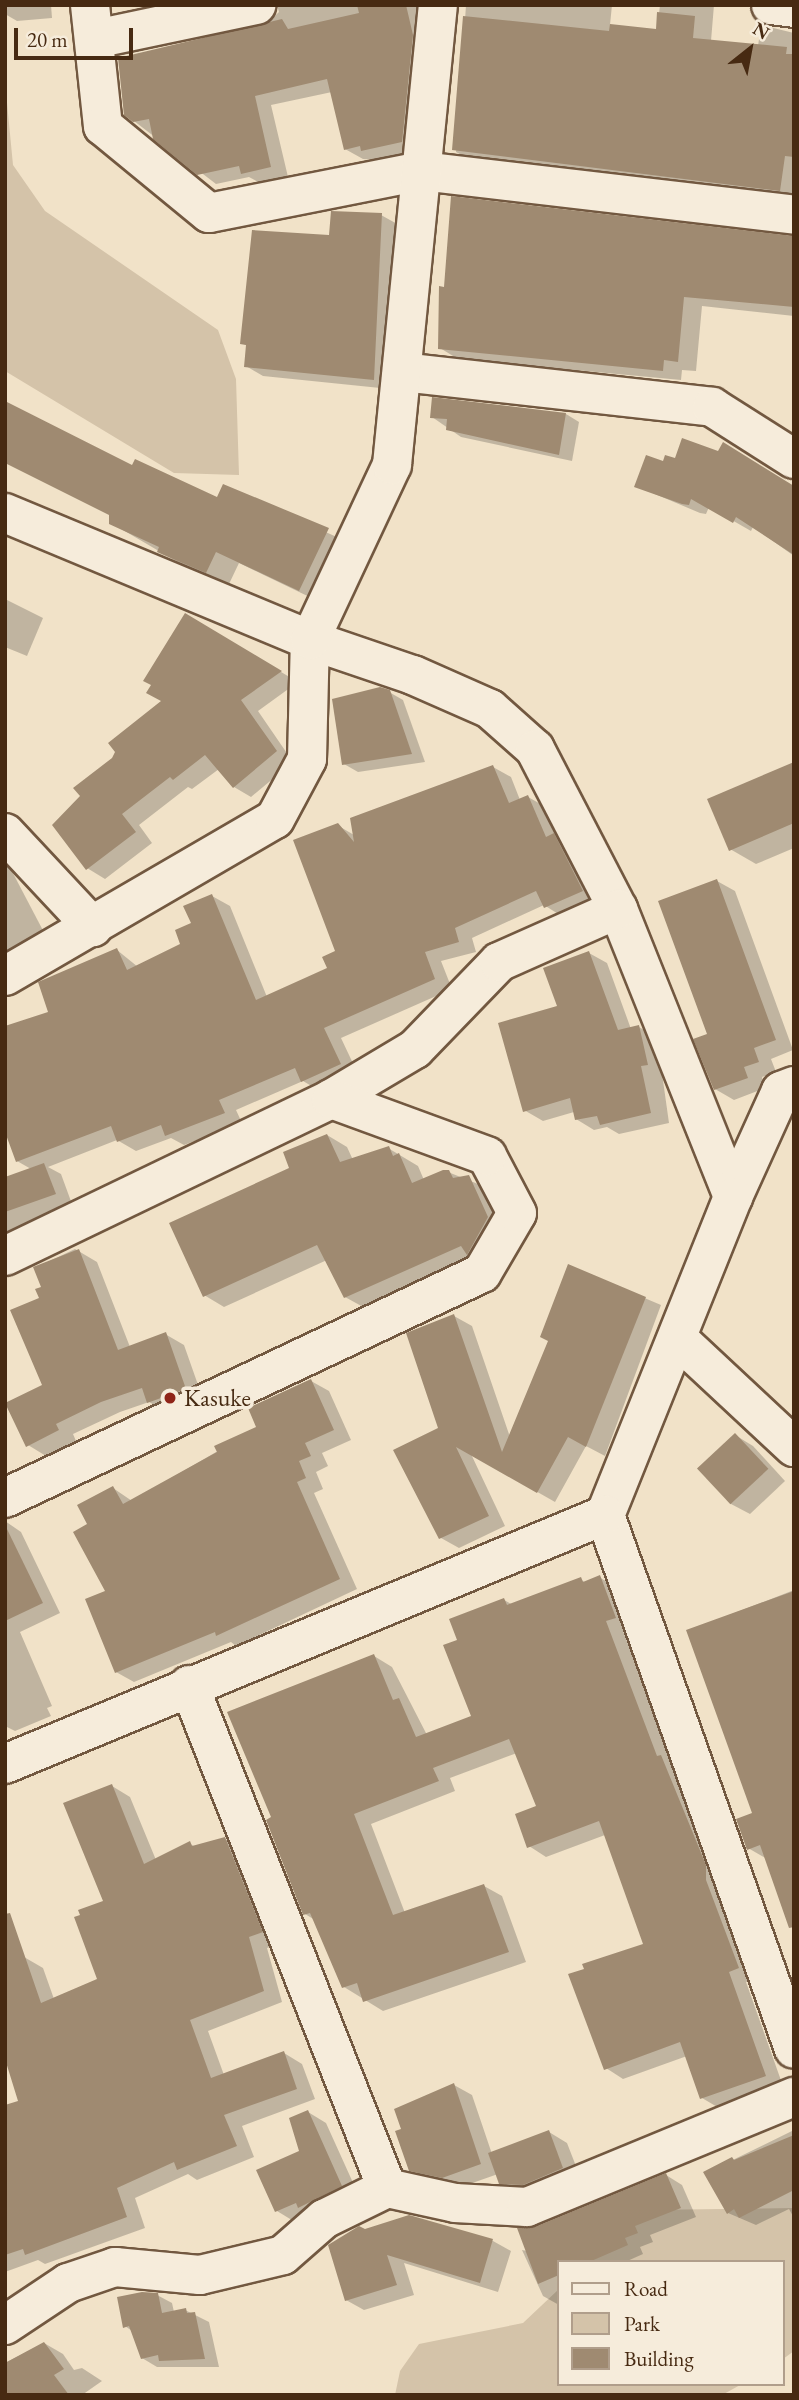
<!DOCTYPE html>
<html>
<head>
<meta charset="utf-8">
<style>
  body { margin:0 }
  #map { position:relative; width:799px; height:2400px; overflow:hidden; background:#f1e2c8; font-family:"EB Garamond",serif }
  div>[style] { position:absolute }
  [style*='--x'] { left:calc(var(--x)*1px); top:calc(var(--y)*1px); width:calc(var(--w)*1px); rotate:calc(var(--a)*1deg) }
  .green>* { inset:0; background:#d4c3a9 }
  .shadow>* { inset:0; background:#0003 }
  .building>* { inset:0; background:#9f8a71; transform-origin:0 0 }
  .roads { filter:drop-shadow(2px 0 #725840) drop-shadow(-2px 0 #725840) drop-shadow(0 2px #725840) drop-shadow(0 -2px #725840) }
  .minor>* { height:38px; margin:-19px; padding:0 19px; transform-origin:19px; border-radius:19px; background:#f6ecdb }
  .dots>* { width:19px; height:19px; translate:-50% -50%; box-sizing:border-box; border:4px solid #f6ecdb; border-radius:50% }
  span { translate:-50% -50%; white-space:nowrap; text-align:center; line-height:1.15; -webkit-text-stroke:7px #f6ecdb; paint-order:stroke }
  .poi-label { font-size:24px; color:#472a12 }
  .left { translate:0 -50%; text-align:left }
  .frame { position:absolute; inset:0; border:7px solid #472a12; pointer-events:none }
  .legend { position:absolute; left:557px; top:2260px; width:228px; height:126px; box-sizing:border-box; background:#f6ecdb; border:2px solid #b09e8b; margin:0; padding:9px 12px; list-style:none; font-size:21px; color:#472a12 }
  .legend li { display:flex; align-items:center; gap:14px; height:35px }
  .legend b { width:35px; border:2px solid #b09e8b }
  .north { position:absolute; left:715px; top:14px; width:70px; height:70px; -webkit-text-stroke:5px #f6ecdb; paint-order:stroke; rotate:31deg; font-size:19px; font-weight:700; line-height:28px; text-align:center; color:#472a12 }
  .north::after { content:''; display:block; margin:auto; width:24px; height:32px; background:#472a12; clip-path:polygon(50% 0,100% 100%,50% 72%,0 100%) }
  .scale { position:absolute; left:14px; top:28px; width:119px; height:32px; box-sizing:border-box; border:4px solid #472a12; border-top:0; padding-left:9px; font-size:21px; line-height:24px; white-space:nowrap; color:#472a12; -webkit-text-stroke:5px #f6ecdb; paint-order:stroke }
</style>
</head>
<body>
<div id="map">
  <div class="green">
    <i style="clip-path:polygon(5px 82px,13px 165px,45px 211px,218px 330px,236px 379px,239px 475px,174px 473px,5px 371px)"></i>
    <i style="clip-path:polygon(794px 2208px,794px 2351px,783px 2359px,783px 2262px,589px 2262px,643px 2210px)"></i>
    <i style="clip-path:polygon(559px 2289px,559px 2384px,742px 2384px,722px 2395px,395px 2395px,400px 2371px,419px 2344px,523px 2323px)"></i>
  </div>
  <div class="shadow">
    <i style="clip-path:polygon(5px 5px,51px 5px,52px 18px,17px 21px,5px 14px)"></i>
    <i style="clip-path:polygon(277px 5px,421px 5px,420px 151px,381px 160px,363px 159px,345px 149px,332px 92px,271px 105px,288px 177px,260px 183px,249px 177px,216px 184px,134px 121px,262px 28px,279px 12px)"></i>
    <i style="clip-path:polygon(466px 5px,612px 5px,610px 25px,657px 31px,660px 5px,714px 5px,711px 41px,758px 46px,761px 25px,794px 33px,794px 200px,474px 162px,456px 152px)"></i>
    <i style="clip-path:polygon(381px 215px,399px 225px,390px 389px,263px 376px,246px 366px,248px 346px,242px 343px,331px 236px)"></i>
    <i style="clip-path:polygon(794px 238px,794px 316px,702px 306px,696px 371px,682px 370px,681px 380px,458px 359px,440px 348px,445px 289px)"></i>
    <i style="clip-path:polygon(566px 414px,579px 422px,572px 461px,461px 437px,432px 417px)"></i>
    <i style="clip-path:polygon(664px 464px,794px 487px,794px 556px,753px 527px,751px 531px,709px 507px,706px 514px,700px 513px,636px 486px)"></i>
    <i style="clip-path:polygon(133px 467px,218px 499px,224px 486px,350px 543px,322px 603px,239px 563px,229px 584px,181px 564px,111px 523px)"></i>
    <i style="clip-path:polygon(5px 599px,43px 618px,27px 656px,5px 647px)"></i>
    <i style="clip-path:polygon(185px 615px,298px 682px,258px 711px,293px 762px,251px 797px,234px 787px,219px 769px,192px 789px,188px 787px,139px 825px,152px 843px,105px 879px,87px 868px,83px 797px,164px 701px)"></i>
    <i style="clip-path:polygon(389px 692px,403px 700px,425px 762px,358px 772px,344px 764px)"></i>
    <i style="clip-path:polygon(794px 764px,794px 848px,756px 864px,730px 849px)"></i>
    <i style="clip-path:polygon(493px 767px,511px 777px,520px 800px,528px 797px,546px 807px,559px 838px,571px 845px,599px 901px,563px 917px,544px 905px,472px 938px,476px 952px,441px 961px,452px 989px,341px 1038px,358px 1074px,320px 1091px,303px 1081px,236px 1110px,242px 1123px,184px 1145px,171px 1138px,136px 1151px,117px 1140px,48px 1167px,61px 1174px,76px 1215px,5px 1242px,5px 1179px,31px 1169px,17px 1161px,50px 1013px,40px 983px,117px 950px,138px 967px,183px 945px,212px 896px,230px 906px,267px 997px,329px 969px,338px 952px,337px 825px,354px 835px)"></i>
    <i style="clip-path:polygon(5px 858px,48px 940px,5px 960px)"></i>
    <i style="clip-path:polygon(717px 881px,735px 891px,793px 1050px,771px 1059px,776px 1072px,762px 1077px,765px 1088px,734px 1100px,715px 1089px,709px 1035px)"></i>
    <i style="clip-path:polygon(589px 953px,607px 963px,631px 1029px,639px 1027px,657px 1038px,669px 1123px,619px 1134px,607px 1127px,594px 1130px,576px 1119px,574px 1112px,543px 1121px,524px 1110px,560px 1008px)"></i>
    <i style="clip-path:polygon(327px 1135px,347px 1147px,353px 1160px,388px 1148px,418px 1166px,424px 1180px,448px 1172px,488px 1188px,507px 1229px,487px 1265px,365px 1308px,345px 1297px,327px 1260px,224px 1307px,204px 1295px,292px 1169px)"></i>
    <i style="clip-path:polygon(75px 1249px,97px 1262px,130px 1347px,165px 1334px,184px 1345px,203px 1399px,167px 1412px,149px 1402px,120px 1412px,73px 1434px,76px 1441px,46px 1456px,28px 1445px,8px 1409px,44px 1386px,43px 1288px,35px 1268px)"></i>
    <i style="clip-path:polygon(569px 1266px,661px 1305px,605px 1456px,586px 1446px,555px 1502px,471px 1454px,505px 1526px,459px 1548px,441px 1538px,441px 1429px,454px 1316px,472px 1326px,510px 1437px,550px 1341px)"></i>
    <i style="clip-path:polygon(311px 1381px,329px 1391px,351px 1440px,322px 1453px,328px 1466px,316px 1472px,323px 1489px,314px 1493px,357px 1589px,236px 1646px,231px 1642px,134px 1682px,116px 1672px,108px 1592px,89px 1525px,113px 1488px,132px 1501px,259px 1427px)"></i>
    <i style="clip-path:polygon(735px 1435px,753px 1446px,785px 1481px,750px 1514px,731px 1504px,698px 1468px)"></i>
    <i style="clip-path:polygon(5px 1521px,21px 1532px,60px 1613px,20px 1632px,52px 1706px,47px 1708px,51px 1716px,15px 1731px,5px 1726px)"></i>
    <i style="clip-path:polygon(599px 1577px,617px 1588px,633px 1628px,623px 1631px,756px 1978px,746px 1982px,783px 2086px,719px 2108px,702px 2098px,687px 2056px,623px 2079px,606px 2068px,645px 1945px,605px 1835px,546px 1857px,529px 1846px,538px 1807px,517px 1753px,450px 1778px,455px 1791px,371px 1824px,405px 1913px,484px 1886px,502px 1896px,526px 1962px,383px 2011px,344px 1987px,315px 1920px,305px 1914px,273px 1818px,374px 1656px,392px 1667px,427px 1735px,473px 1717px,459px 1641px,504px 1600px,513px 1605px,580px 1579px,586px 1583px)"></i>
    <i style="clip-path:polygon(794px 1590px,794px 1932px,767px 1859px,748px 1848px,754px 1814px,688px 1631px)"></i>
    <i style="clip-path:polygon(112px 1786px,130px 1797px,156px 1860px,189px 1843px,195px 1847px,225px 1839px,244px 1850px,280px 1943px,267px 1948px,282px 2002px,208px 2031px,224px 2075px,284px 2053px,302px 2064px,315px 2099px,242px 2126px,254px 2157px,197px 2180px,188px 2174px,135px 2198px,145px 2228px,45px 2264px,38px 2260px,5px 2272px,5px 2107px,20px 2102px,24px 1957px,43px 1968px,54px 1999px,99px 1980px)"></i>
    <i style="clip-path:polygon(454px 2085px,472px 2095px,492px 2154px,549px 2132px,567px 2143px,581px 2179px,519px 2193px,501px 2182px,498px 2174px,461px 2187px,429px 2180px,411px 2169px)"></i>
    <i style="clip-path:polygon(308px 2112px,326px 2123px,359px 2196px,295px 2222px,277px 2211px,301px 2152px)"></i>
    <i style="clip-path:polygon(794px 2130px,794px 2218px,789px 2209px,756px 2225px,728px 2213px,706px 2173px)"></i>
    <i style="clip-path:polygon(666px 2175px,682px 2185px,696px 2217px,650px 2235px,653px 2242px,640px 2247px,643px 2254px,625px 2262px,559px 2262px,559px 2305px,543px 2296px,522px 2250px,527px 2251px,536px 2229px)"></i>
    <i style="clip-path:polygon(409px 2217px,493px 2241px,511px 2251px,498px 2292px,404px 2263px,414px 2295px,364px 2310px,346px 2300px,365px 2231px)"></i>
    <i style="clip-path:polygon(157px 2295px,172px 2303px,174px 2312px,185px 2310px,209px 2322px,219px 2367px,157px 2367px,142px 2358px,132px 2331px,125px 2326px)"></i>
    <i style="clip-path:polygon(44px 2343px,63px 2354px,74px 2370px,82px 2368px,102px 2381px,82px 2395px,5px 2395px,5px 2363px)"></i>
  </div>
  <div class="building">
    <i style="clip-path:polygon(357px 5px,406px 5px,413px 35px,402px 142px,361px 151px,360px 146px,344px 150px,327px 79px,255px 96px,271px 167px,241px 174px,239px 166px,197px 175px,153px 139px,149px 119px,133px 122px,124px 115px,118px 58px,282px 19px,288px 29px,359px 13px)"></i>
    <i style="clip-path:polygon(657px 12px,695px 16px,693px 38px,787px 47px,786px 54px,794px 54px,794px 157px,785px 156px,780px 191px,452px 150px,463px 16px,609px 31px,610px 24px,656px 29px)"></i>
    <i style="clip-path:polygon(451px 196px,794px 236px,794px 307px,684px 297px,678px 362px,664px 360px,663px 371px,438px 349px,439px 286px,444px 287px)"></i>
    <i style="clip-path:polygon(331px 211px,382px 213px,374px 380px,244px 367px,246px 345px,240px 344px,252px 230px,329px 235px)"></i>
    <i style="clip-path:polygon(432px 397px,566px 413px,559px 455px,446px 430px,447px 419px,430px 418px)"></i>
    <i style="clip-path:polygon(5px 401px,132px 465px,135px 459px,217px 497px,223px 484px,329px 528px,299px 591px,216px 552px,206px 573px,166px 556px,157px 552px,159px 547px,109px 524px,109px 515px,5px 463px)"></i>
    <i style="clip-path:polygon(682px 438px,718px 451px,723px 442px,794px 486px,794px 555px,736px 517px,733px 523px,691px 499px,689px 505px,682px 504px,634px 487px,646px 455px,663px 461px,665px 455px,675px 458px)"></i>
    <i style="clip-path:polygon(185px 613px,282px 671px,241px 700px,277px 751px,233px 788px,205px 755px,173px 780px,170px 777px,122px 814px,136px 832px,86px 870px,52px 825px,80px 796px,73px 788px,112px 758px,115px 752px,108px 743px,161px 701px,146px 693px,151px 685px,143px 681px)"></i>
    <i style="clip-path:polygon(380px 687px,390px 690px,412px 754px,342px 765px,332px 699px)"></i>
    <i style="clip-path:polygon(794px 762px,794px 823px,729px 851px,707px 799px)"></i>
    <i style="clip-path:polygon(493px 765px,509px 803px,528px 795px,546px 837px,554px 833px,583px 891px,544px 908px,536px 891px,455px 928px,459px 942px,425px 952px,435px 979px,324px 1028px,341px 1064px,301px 1082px,295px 1068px,219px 1100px,225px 1113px,165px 1136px,161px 1125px,117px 1142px,111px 1126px,16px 1162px,5px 1132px,5px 1026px,48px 1012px,38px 982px,117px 948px,127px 970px,180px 944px,175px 930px,191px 923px,183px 906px,212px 894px,256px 1000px,327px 968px,322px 957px,335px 951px,293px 840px,338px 823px,354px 842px,350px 818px)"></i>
    <i style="clip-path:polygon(717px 879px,776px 1040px,754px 1048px,759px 1062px,744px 1067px,748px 1078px,714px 1090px,693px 1039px,707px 1034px,658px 901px)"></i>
    <i style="clip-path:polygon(589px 951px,618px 1030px,639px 1025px,648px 1065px,641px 1066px,651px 1113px,600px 1125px,597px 1116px,575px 1120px,570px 1098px,523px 1112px,498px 1023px,557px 1006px,543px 968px)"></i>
    <i style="clip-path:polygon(327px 1134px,340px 1162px,389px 1146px,393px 1156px,399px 1153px,412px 1183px,443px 1170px,449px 1170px,453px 1178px,469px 1175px,488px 1217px,467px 1255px,461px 1246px,344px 1298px,317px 1245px,203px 1297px,169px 1223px,289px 1168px,283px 1152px)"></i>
    <i style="clip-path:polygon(44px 1163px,56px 1194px,5px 1212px,5px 1177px)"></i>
    <i style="clip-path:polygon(79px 1249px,118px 1350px,166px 1332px,186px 1389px,147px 1403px,142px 1388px,101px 1402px,56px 1424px,59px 1430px,26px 1447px,5px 1403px,42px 1385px,10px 1310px,39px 1298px,35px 1289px,41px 1287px,33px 1267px)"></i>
    <i style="clip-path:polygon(568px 1264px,646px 1297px,586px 1447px,568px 1437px,537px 1493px,456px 1447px,489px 1516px,439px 1539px,393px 1450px,438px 1428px,406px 1333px,454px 1314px,502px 1452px,548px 1341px,540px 1337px)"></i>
    <i style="clip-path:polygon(311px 1379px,334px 1430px,305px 1443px,311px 1456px,299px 1461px,306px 1478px,297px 1482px,340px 1579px,216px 1636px,215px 1632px,115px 1673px,85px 1599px,105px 1591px,73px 1532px,87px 1524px,77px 1505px,113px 1486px,123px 1504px,217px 1452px,214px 1446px,256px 1427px,248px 1408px)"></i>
    <i style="left:735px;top:1433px;width:49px;height:52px;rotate:47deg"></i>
    <i style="clip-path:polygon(5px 1525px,43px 1603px,5px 1621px)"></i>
    <i style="clip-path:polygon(600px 1575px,616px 1618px,606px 1621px,657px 1756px,661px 1755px,706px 1865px,706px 1880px,739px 1968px,729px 1972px,766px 2076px,700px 2099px,680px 2042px,604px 2070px,568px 1974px,584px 1969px,582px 1964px,643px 1944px,599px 1821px,527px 1848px,515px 1814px,536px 1806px,509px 1739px,433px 1768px,439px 1781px,354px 1814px,393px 1915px,484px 1884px,509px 1952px,363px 2002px,357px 1983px,342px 1988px,310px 1913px,303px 1915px,266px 1820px,271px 1817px,227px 1712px,374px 1654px,393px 1700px,399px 1698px,416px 1737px,471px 1716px,443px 1645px,457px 1640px,449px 1619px,504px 1598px,507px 1605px,581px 1577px,583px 1582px)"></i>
    <i style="clip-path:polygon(794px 1591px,794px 1927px,789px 1928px,760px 1845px,747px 1850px,736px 1819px,752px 1813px,686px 1630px)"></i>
    <i style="clip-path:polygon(112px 1784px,144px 1864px,190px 1841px,192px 1846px,225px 1837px,263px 1932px,249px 1937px,264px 1991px,190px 2020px,211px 2078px,284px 2051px,297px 2089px,224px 2115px,237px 2146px,177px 2170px,174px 2162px,117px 2188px,127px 2217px,25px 2255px,23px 2249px,5px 2255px,5px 2105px,18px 2101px,5px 2059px,5px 1914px,10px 1913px,41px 2003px,97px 1979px,74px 1917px,80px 1915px,78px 1910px,103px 1901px,63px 1803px)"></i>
    <i style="clip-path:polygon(454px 2083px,481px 2164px,442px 2178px,409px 2171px,395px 2131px,401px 2129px,394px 2109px)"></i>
    <i style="clip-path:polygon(308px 2110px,342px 2186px,298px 2208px,296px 2203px,275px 2212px,256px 2170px,299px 2151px,289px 2118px)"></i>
    <i style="clip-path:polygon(549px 2130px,563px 2168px,523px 2185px,499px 2184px,488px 2153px)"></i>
    <i style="clip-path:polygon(794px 2135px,794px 2190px,739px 2218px,734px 2209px,727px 2214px,703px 2172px,732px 2157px,734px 2160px)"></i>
    <i style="clip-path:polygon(666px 2173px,681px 2208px,635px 2226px,638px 2233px,625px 2238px,628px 2245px,589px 2262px,559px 2262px,559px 2275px,538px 2284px,517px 2228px,535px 2227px)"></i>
    <i style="clip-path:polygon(409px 2215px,493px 2239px,480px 2283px,387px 2255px,397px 2285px,345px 2301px,328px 2245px,359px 2226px,365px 2229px)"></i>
    <i style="clip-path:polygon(142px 2292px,158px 2293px,162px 2313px,186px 2308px,187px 2313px,195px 2312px,205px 2359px,159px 2361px,158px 2355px,141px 2359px,129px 2326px,123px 2328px,117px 2297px)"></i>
    <i style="clip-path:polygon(44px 2342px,64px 2369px,54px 2375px,69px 2395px,5px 2395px,5px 2363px)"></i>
  </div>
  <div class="roads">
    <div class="minor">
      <i style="--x:90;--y:5;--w:122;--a:83.9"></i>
      <i style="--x:103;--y:126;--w:137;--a:39.4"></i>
      <i style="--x:209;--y:213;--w:217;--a:-11.2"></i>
      <i style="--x:422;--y:171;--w:375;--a:6.7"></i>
      <i style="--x:771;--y:5;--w:23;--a:7"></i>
      <i style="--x:95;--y:39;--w:165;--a:-11.9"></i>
      <i style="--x:402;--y:372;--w:312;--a:6.4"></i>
      <i style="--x:712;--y:407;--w:97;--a:32.4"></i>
      <i style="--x:5;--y:513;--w:330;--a:22.6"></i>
      <i style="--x:310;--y:640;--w:109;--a:18.8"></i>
      <i style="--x:413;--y:675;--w:84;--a:23.8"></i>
      <i style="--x:490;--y:709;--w:60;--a:41.6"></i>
      <i style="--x:535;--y:749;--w:180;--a:62.6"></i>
      <i style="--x:618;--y:909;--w:310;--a:68.2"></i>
      <i style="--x:5;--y:833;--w:129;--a:46.9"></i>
      <i style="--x:5;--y:976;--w:312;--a:-30.2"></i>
      <i style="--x:275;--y:819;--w:68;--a:-61.9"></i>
      <i style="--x:307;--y:759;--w:119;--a:-88.6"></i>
      <i style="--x:310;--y:640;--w:193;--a:-64.9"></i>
      <i style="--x:392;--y:465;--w:462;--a:-84.3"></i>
      <i style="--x:794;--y:1086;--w:14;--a:159"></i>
      <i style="--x:781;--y:1091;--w:116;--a:114.4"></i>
      <i style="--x:733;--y:1197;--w:343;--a:111.9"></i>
      <i style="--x:605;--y:1515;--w:566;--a:70.51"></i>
      <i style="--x:5;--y:1256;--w:362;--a:-25.7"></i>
      <i style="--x:331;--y:1099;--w:98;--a:-30.8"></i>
      <i style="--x:415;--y:1049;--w:121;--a:-46"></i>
      <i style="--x:499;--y:962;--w:130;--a:-24"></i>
      <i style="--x:677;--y:1338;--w:160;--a:43"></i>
      <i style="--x:5;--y:1498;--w:527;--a:-25.25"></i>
      <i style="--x:482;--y:1273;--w:69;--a:-59.7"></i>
      <i style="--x:517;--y:1213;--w:64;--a:-117.8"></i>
      <i style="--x:487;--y:1156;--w:166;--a:-159.9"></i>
      <i style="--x:189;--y:1685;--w:541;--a:68.51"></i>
      <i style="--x:5;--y:1764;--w:650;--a:-22.54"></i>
      <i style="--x:5;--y:2325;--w:76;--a:-33.7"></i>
      <i style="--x:68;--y:2283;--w:50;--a:-18.8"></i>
      <i style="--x:115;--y:2267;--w:85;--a:5.4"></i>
      <i style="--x:200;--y:2275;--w:85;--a:-13.5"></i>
      <i style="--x:283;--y:2255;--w:55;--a:-41.3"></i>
      <i style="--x:324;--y:2219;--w:70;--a:-26.2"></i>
      <i style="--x:387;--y:2188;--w:70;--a:12.4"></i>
      <i style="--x:455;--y:2203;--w:72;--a:3.2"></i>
      <i style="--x:527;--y:2207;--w:289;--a:-22.4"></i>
    </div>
  </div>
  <div class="dots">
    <i style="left:170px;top:1398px;background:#8f2418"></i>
  </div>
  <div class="poi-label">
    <span class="left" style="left:184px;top:1398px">Kasuke</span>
  </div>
  <div class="frame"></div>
  <ul class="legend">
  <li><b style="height:9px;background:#f6ecdb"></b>Road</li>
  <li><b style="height:19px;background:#d4c3a9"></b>Park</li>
  <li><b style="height:19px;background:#9f8a71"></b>Building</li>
  </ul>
  <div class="north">N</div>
  <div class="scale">20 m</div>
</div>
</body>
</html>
